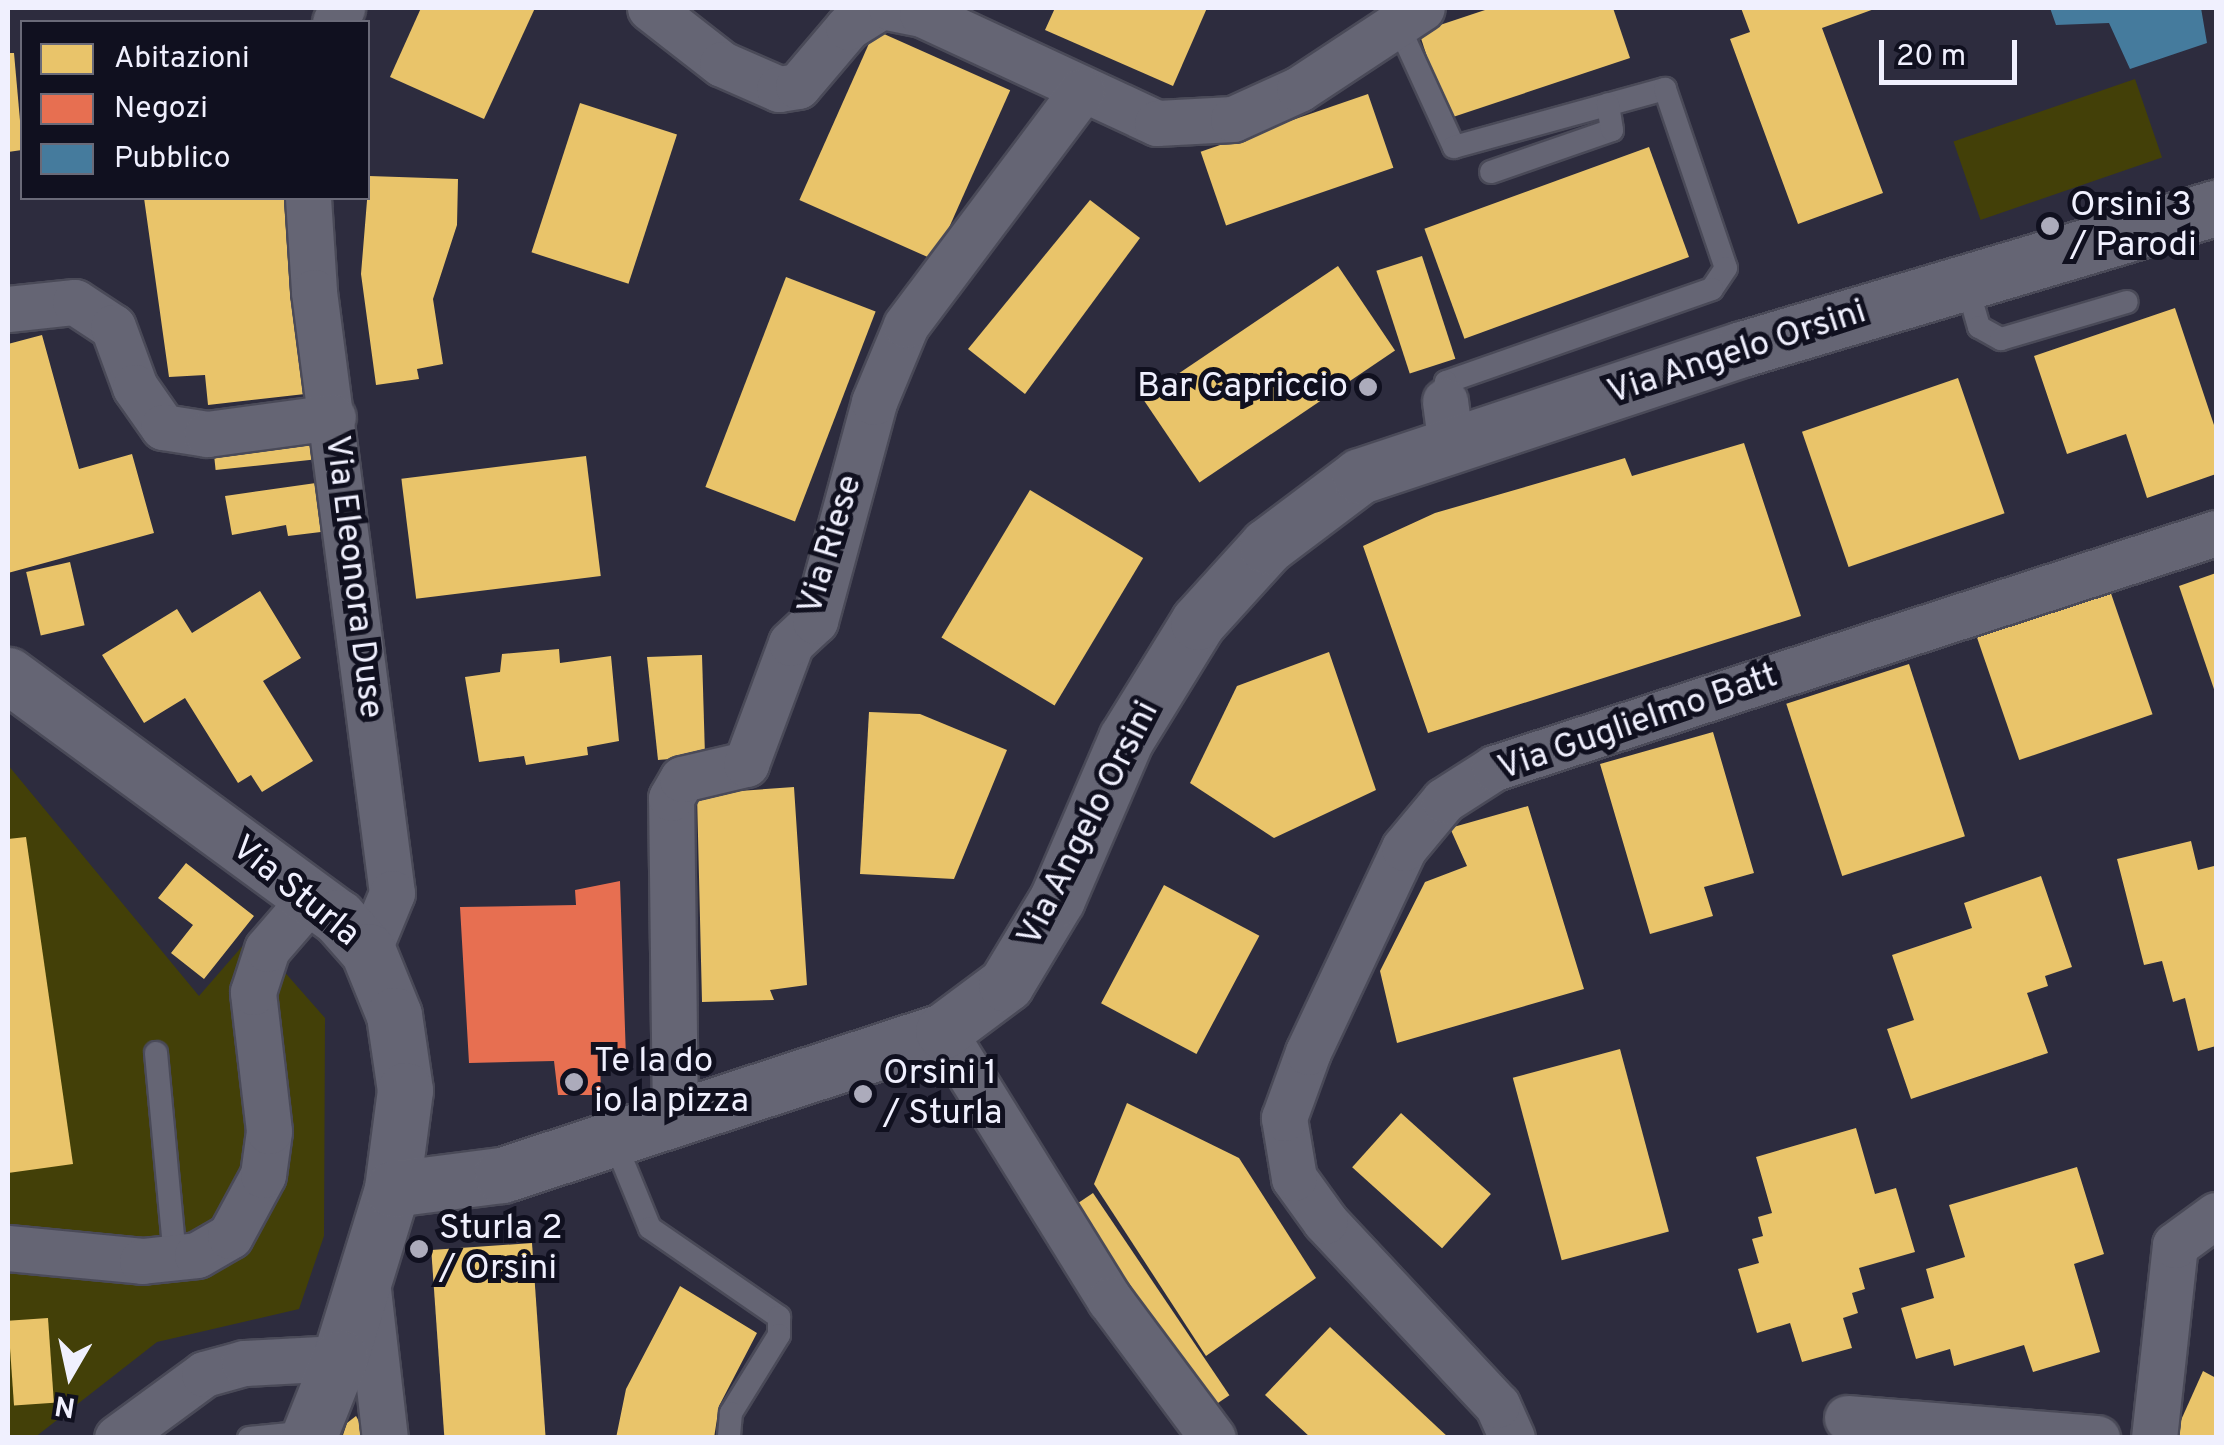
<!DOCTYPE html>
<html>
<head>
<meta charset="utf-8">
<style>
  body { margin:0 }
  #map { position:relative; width:2224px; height:1445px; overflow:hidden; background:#2d2c3e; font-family:Overpass,sans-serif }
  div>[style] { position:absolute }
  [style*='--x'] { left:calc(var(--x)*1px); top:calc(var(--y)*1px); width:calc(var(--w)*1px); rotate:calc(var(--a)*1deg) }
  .green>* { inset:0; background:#434008; transform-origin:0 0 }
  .homes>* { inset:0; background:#e9c46a; transform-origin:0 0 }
  .shops>* { inset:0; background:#e76f51 }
  .public>* { inset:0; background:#457b9d }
  .roads { filter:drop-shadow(2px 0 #4a4a58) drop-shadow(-2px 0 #4a4a58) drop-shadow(0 2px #4a4a58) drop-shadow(0 -2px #4a4a58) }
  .service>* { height:22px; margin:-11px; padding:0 11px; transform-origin:11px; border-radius:11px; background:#656574 }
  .minor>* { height:45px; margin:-22.5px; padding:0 22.5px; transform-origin:22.5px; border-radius:22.5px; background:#656574 }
  .tertiary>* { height:55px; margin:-27.5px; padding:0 27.5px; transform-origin:27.5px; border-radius:27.5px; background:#656574 }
  .dots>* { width:28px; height:28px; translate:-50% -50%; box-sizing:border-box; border:5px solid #10101f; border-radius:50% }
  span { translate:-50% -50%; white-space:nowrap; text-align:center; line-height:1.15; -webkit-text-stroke:10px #10101f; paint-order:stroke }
  .poi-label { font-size:35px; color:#f0f0fe }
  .left { translate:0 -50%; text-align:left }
  .right { translate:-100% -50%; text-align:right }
  .street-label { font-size:35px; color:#f0f0fe }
  .frame { position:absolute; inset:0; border:10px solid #f0f0fe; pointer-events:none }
  .legend { position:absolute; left:20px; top:20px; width:350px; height:180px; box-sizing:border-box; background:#10101f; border:2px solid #6a6a78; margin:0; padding:12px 18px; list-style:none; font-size:30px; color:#f0f0fe }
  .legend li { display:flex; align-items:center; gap:20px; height:50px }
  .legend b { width:50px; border:2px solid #6a6a78 }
  .north { position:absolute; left:20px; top:1325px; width:100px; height:100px; -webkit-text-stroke:8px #10101f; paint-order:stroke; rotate:189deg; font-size:28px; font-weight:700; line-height:40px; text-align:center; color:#f0f0fe }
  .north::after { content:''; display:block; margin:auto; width:35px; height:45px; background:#f0f0fe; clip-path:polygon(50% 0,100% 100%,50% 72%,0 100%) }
  .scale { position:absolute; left:1879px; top:40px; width:138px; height:45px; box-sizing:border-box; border:5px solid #f0f0fe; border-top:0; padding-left:12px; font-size:30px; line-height:35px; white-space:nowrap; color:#f0f0fe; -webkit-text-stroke:8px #10101f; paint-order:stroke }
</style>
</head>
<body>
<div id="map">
  <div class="green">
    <i style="left:2135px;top:79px;width:83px;height:192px;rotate:71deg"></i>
    <i style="clip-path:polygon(8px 765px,199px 996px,252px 935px,325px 1018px,324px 1236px,299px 1309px,157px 1342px,34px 1438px,8px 1437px)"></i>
  </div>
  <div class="homes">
    <i style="clip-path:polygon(421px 8px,535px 8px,484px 119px,390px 77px)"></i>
    <i style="clip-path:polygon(1055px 8px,1207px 8px,1173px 86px,1045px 30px)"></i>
    <i style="clip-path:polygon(1491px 8px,1613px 8px,1630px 58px,1447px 119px,1419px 32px)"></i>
    <i style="clip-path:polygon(1741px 8px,1877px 8px,1822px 28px,1883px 193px,1798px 224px,1730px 39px,1750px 32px)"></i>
    <i style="left:875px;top:30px;width:148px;height:186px;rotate:24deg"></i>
    <i style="clip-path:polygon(8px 53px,14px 53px,22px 143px,22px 150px,8px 152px)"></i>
    <i style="left:1368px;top:94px;width:78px;height:177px;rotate:71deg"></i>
    <i style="left:580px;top:103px;width:102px;height:157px;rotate:18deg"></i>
    <i style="left:1649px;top:147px;width:117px;height:239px;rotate:70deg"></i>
    <i style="clip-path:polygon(369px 176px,458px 179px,457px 225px,433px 299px,443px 364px,417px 369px,419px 379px,376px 385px,361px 274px)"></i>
    <i style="clip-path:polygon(144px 198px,286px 198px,305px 394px,208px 405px,205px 375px,169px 377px)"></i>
    <i style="clip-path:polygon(1090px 200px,1140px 238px,1025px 394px,968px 349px)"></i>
    <i style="left:1422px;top:256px;width:108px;height:48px;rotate:72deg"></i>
    <i style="left:1338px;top:266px;width:102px;height:236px;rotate:56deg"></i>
    <i style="left:786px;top:277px;width:96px;height:225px;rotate:21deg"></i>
    <i style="clip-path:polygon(2175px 308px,2216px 431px,2216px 474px,2147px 498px,2126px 434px,2067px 454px,2034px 356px)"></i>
    <i style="clip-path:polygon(42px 335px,79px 469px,132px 454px,154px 533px,8px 573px,8px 344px)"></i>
    <i style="left:1958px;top:378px;width:143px;height:165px;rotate:71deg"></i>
    <i style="left:318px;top:430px;width:29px;height:106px;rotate:84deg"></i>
    <i style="clip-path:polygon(1744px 443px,1801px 616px,1428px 733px,1363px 546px,1435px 513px,1625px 458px,1632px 476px)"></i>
    <i style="left:586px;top:456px;width:121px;height:186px;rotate:83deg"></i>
    <i style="clip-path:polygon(323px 482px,329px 531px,288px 536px,286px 525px,232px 535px,225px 496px)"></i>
    <i style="left:1030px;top:490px;width:132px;height:172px;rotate:31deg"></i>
    <i style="left:70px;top:562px;width:65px;height:45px;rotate:77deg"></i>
    <i style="clip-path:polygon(2216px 573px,2216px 695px,2179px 586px)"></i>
    <i style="left:2106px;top:579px;width:143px;height:141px;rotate:71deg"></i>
    <i style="clip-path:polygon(260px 591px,301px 658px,263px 681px,313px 761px,262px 792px,251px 775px,238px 783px,185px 698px,144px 723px,102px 655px,177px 609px,192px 633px)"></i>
    <i style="clip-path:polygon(559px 649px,560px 663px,611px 656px,619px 741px,587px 747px,588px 755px,526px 765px,524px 756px,479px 762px,465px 677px,500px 672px,502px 654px)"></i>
    <i style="clip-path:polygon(1329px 652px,1376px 790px,1274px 838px,1190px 783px,1237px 686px)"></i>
    <i style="clip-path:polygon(702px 655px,705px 756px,658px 760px,647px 657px)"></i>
    <i style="left:1909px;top:664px;width:181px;height:129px;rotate:72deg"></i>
    <i style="clip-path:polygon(869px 712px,920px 714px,1007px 750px,954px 879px,860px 874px)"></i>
    <i style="clip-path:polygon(1713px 732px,1754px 873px,1704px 887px,1713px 916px,1650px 934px,1600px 764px)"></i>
    <i style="clip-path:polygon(794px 787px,807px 985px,770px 990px,774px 1000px,702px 1002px,697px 794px)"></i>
    <i style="clip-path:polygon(1528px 806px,1584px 989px,1397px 1043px,1380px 971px,1425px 882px,1467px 866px,1450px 828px)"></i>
    <i style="clip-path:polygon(26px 837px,73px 1164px,8px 1173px,8px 839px)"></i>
    <i style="clip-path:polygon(2191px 841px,2198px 870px,2214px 866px,2216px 877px,2216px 1046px,2198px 1051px,2185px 998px,2173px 1002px,2162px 961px,2144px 965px,2117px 859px)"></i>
    <i style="clip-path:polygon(186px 863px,254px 916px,204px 979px,171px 953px,193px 925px,158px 898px)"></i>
    <i style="clip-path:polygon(2041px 876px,2072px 967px,2045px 976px,2048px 986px,2027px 993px,2048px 1053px,1911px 1099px,1887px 1029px,1914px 1020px,1892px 955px,1972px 928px,1964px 903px)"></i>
    <i style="left:1164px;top:885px;width:108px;height:134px;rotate:28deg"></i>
    <i style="left:1620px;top:1049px;width:189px;height:111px;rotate:75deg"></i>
    <i style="clip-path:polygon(1127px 1103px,1239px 1158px,1316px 1278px,1206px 1356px,1094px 1184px)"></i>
    <i style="left:1401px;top:1113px;width:121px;height:73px;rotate:42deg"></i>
    <i style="clip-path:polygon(1856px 1128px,1875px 1194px,1896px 1188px,1915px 1252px,1859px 1268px,1865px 1289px,1852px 1293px,1858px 1313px,1843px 1318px,1852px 1348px,1802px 1362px,1790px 1323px,1757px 1333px,1738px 1269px,1759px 1263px,1752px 1239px,1763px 1236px,1758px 1217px,1772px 1213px,1756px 1157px)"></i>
    <i style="clip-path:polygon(2077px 1167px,2104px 1254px,2074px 1264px,2100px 1352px,2033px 1372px,2024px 1345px,1954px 1366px,1950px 1349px,1916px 1359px,1901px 1308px,1934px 1298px,1926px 1269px,1965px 1257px,1949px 1205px)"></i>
    <i style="left:1093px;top:1193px;width:244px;height:21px;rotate:56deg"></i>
    <i style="left:532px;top:1243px;width:196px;height:101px;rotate:86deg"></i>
    <i style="clip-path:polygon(680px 1286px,757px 1333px,719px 1406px,714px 1438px,616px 1438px,626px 1389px)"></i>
    <i style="left:48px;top:1318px;width:85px;height:40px;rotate:86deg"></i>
    <i style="clip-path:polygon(1330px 1327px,1449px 1438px,1311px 1438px,1265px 1395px)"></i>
    <i style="clip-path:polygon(2203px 1371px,2216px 1378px,2216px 1436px,2173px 1438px)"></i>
    <i style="clip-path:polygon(356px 1416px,368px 1438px,342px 1438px,347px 1423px)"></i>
  </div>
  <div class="shops">
    <i style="clip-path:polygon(620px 881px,626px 1058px,600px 1059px,601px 1095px,558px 1095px,554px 1061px,469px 1063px,460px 907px,576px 905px,575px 890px)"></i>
  </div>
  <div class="public">
    <i style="clip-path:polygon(2050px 8px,2201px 8px,2207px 43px,2130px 69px,2109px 23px,2056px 25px)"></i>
  </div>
  <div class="roads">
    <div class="service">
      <i style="--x:1399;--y:27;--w:132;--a:65.4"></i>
      <i style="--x:1454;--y:147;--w:219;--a:-15.4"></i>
      <i style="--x:1665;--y:89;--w:189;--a:71.2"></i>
      <i style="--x:1726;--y:268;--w:25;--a:124"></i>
      <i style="--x:1712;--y:289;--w:282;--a:160.7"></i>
      <i style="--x:1446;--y:382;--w:19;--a:93"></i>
      <i style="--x:1491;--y:172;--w:128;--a:-19.1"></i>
      <i style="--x:1612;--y:130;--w:26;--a:-99"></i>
      <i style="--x:1966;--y:282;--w:47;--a:73.9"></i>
      <i style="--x:1979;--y:327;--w:25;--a:29"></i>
      <i style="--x:2001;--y:339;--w:131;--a:-16.4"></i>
      <i style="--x:156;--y:1053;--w:205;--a:84.7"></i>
      <i style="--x:613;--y:1138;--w:97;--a:67.7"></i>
      <i style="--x:650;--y:1228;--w:157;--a:34.6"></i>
      <i style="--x:779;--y:1317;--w:18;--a:90"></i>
      <i style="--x:779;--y:1335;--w:92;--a:121.6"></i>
      <i style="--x:731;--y:1413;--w:25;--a:95"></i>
      <i style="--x:249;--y:1438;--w:61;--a:-5.6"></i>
    </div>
    <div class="minor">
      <i style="--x:650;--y:8;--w:91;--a:37.9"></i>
      <i style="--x:722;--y:64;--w:62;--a:23.7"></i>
      <i style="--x:779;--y:89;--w:19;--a:-9"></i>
      <i style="--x:798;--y:86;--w:77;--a:-49.7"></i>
      <i style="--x:848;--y:27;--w:36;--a:-32"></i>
      <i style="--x:891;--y:8;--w:32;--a:11"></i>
      <i style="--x:922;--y:14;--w:259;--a:24.9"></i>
      <i style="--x:1157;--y:123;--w:76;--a:-3"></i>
      <i style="--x:1233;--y:119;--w:72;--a:-24.4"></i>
      <i style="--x:1299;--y:89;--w:147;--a:-33.4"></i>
      <i style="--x:335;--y:22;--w:16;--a:-63"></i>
      <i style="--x:308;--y:198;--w:94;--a:86.3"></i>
      <i style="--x:314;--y:292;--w:606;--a:82.61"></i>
      <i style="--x:392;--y:893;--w:63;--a:112.5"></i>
      <i style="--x:8;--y:309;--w:67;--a:-6"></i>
      <i style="--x:75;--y:302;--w:45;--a:33.3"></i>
      <i style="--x:113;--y:327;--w:64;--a:69.9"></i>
      <i style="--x:135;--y:387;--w:49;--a:55"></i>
      <i style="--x:163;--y:427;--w:45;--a:9"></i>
      <i style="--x:207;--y:434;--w:127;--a:-7.7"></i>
      <i style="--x:1445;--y:401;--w:45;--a:82.4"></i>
      <i style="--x:943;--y:1031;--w:317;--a:58.2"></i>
      <i style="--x:1110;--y:1300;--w:172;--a:53.3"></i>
      <i style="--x:675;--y:1118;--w:320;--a:-90.7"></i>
      <i style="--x:671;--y:798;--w:22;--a:-60"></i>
      <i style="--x:682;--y:779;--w:66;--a:-13.2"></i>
      <i style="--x:746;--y:764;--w:129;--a:-69.6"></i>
      <i style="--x:791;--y:643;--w:33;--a:-43"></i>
      <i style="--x:815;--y:621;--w:227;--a:-74.9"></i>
      <i style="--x:874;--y:402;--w:83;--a:-67.4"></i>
      <i style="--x:906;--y:325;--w:293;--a:-53.1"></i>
      <i style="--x:8;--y:1248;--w:135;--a:5.5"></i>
      <i style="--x:142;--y:1261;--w:55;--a:-6.2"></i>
      <i style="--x:197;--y:1255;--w:38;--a:-30"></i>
      <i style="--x:230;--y:1236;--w:69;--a:-61.6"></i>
      <i style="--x:263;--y:1175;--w:44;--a:-82.2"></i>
      <i style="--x:269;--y:1131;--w:140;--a:-96.6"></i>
      <i style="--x:253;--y:992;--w:45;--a:-72"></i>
      <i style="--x:267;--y:949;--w:69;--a:-49.1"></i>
      <i style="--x:367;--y:1281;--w:158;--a:83.5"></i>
      <i style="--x:1847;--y:1418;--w:251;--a:4.6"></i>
      <i style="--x:117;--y:1438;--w:108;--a:-36.3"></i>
      <i style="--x:204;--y:1374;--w:41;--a:-15.4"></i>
      <i style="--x:244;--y:1363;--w:96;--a:-3"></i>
      <i style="--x:1512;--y:1438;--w:36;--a:-114"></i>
      <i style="--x:1497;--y:1405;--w:252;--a:-133.1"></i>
      <i style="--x:1325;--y:1221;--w:53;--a:-125.8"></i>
      <i style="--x:1294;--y:1178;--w:61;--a:-99.5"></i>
      <i style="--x:1284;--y:1118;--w:70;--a:-70"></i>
      <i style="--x:1308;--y:1052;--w:225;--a:-64.8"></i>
      <i style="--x:1404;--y:848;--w:62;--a:-50.2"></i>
      <i style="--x:1444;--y:800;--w:59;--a:-32.6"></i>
      <i style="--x:1494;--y:768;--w:759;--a:-18.03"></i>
      <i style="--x:2154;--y:1438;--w:194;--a:-83.8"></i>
      <i style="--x:2175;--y:1245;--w:51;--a:-36.2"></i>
    </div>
    <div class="tertiary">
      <i style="--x:8;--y:675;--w:409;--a:36.3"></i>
      <i style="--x:338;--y:917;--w:45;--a:48.6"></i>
      <i style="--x:368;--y:951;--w:69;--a:67.9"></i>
      <i style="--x:394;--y:1015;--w:76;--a:81.7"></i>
      <i style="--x:405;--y:1090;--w:100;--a:97.5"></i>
      <i style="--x:392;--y:1189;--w:177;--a:107.1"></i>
      <i style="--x:340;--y:1358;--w:86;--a:111.8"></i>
      <i style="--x:392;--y:1189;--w:111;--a:-7.3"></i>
      <i style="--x:502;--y:1175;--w:464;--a:-18.1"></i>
      <i style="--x:943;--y:1031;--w:79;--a:-36.7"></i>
      <i style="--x:1006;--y:984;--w:99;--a:-59"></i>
      <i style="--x:1057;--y:899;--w:174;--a:-66.7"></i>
      <i style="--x:1126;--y:739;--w:137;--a:-58.4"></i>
      <i style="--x:1198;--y:622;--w:103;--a:-47.8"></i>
      <i style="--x:1267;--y:546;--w:116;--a:-37"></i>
      <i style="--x:1360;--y:476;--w:403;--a:-18.4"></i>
      <i style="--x:1742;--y:349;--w:495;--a:-16.6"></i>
    </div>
  </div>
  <div class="dots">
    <i style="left:2050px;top:226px;background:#acabbb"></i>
    <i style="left:1368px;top:387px;background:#acabbb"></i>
    <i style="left:574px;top:1082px;background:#acabbb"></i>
    <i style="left:863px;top:1094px;background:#acabbb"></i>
    <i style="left:419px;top:1249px;background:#acabbb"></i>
  </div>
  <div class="poi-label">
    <span class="left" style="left:2070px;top:226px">Orsini 3<br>/ Parodi</span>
    <span class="right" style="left:1348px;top:387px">Bar Capriccio</span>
    <span class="left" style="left:594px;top:1082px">Te la do<br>io la pizza</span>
    <span class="left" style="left:883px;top:1094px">Orsini 1<br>/ Sturla</span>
    <span class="left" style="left:439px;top:1249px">Sturla 2<br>/ Orsini</span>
  </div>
  <div class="street-label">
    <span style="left:1737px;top:353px;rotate:-18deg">Via Angelo Orsini</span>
    <span style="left:831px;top:545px;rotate:-73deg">Via Riese</span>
    <span style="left:353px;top:577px;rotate:83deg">Via Eleonora Duse</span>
    <span style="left:1638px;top:723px;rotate:-19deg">Via Guglielmo Batt</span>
    <span style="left:1089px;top:824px;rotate:-63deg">Via Angelo Orsini</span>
    <span style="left:295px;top:892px;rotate:39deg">Via Sturla</span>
  </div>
  <div class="frame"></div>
  <ul class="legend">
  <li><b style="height:28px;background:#e9c46a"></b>Abitazioni</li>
  <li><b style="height:28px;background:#e76f51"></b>Negozi</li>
  <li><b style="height:28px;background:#457b9d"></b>Pubblico</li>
  </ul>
  <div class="north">N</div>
  <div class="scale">20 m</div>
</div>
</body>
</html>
